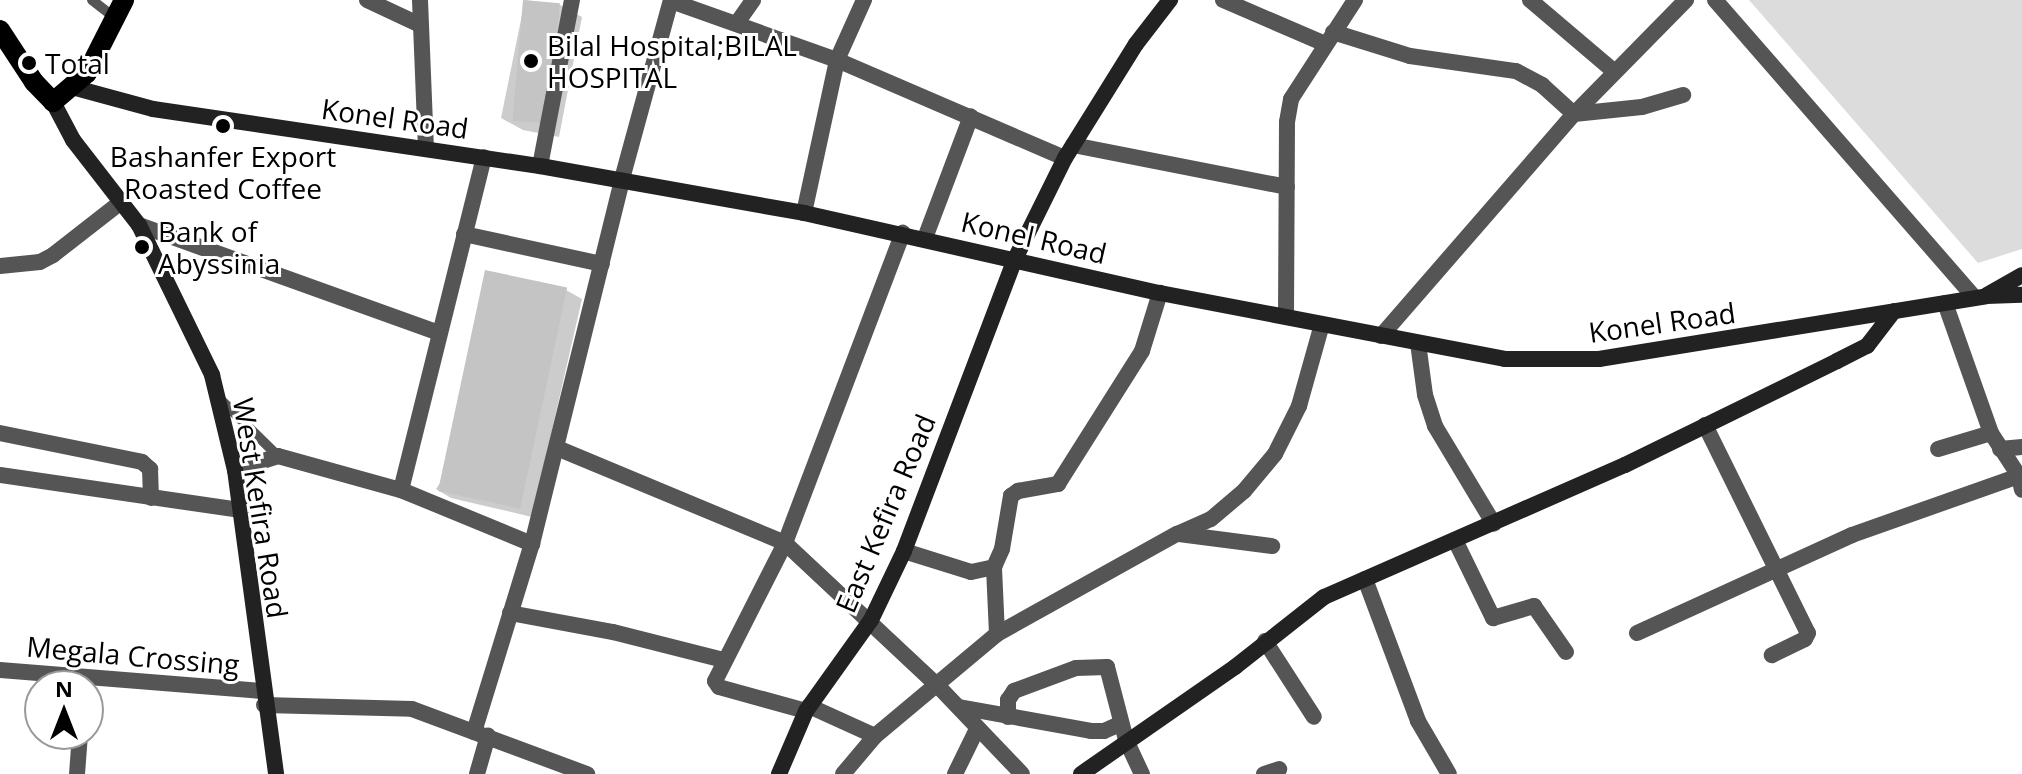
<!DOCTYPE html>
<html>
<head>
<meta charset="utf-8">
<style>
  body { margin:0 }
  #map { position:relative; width:2022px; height:774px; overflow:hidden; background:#fff; font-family:"Open Sans",sans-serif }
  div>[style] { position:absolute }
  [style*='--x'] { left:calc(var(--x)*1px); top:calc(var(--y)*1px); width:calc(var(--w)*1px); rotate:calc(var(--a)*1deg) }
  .green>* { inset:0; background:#dcdcdc }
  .shadow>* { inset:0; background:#0003 }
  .building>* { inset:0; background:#c4c4c4; transform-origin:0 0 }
  .lane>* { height:10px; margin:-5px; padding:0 5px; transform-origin:5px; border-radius:5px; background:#555 }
  .street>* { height:16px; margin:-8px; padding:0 8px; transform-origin:8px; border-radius:8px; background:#555 }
  .secondary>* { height:16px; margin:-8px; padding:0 8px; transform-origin:8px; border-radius:8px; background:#222 }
  .primary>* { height:20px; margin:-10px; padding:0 10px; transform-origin:10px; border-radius:10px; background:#000 }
  .dots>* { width:22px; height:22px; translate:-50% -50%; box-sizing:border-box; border:4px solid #fff; border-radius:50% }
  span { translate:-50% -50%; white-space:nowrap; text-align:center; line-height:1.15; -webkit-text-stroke:6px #fff; paint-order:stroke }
  .poi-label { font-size:28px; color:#000 }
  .left { translate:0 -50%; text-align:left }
  .street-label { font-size:28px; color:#000 }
  .north { position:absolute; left:24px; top:670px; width:80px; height:80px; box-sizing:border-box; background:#fff; border:2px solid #999; border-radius:50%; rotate:0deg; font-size:22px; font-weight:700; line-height:32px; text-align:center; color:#000 }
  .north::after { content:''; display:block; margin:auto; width:28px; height:36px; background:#000; clip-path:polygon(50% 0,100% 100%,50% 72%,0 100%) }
</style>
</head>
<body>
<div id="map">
  <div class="green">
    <i style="clip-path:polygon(1749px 0,2022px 0,2022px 249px,1978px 263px)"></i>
  </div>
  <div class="shadow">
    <i style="clip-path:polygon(525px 0,560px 5px,582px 17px,559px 137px,523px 130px,501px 118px)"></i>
    <i style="clip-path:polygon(566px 290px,582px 299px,532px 517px,451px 498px,436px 489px)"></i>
  </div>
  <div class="building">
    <i style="left:523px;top:0;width:37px;height:121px;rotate:5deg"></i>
    <i style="left:485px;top:270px;width:84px;height:226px;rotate:12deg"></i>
  </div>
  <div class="lane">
    <i style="--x:92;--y:0;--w:29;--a:38"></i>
    <i style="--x:220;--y:399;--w:81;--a:44.5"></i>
  </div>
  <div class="street">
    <i style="--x:367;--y:0;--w:56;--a:25.2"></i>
    <i style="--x:420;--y:0;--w:148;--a:87.7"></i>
    <i style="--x:1223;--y:0;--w:111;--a:23.3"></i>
    <i style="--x:1530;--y:0;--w:111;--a:40.3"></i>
    <i style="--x:1715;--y:0;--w:395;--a:48.9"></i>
    <i style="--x:671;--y:1;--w:176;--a:19.6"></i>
    <i style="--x:837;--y:60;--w:248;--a:23.3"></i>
    <i style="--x:737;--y:23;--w:28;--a:-55"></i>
    <i style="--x:1333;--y:32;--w:81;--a:17.3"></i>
    <i style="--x:1410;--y:56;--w:107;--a:8.1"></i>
    <i style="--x:1516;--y:71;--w:30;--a:28"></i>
    <i style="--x:1542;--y:85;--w:43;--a:42.2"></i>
    <i style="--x:1574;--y:114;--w:68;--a:-5.9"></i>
    <i style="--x:1642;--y:107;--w:43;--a:-16.3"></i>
    <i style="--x:1073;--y:145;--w:218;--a:11.1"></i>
    <i style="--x:540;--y:166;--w:169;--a:-79.1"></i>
    <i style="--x:804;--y:213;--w:157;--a:-77.8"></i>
    <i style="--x:837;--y:60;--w:66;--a:-65.8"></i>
    <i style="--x:139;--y:225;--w:319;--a:19.8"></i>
    <i style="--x:464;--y:234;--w:141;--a:12.3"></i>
    <i style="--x:925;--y:238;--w:130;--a:-69.3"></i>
    <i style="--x:0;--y:266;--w:40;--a:-5.7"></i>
    <i style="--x:40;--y:262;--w:15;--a:-28"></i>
    <i style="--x:53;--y:255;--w:86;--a:-37.9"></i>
    <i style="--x:1945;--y:303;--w:138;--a:70.5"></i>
    <i style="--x:1991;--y:433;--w:51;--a:56.9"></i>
    <i style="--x:2019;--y:476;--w:14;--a:78"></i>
    <i style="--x:1286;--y:314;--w:192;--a:-89.7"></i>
    <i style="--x:1287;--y:122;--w:23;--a:-80"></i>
    <i style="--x:1291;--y:99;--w:118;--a:-57.1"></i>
    <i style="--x:1381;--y:336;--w:294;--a:-49"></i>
    <i style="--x:1574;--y:114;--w:160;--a:-45.5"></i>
    <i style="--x:1418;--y:343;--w:52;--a:82.3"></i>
    <i style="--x:1425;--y:395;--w:33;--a:72"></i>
    <i style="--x:1435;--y:426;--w:114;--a:59"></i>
    <i style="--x:1705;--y:425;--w:232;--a:63.7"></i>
    <i style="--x:1808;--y:633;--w:7;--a:117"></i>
    <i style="--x:1805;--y:639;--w:37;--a:154"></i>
    <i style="--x:0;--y:433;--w:145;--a:11.5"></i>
    <i style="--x:142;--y:462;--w:11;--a:41"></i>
    <i style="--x:150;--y:469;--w:29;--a:88"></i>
    <i style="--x:557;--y:448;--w:247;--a:22.6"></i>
    <i style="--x:785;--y:543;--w:208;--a:43.1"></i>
    <i style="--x:937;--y:685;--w:123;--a:46.3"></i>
    <i style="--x:1938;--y:449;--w:55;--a:-16.8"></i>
    <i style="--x:2000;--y:449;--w:22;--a:-5"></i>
    <i style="--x:235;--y:470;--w:45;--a:-18"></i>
    <i style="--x:278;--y:456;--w:128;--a:15.5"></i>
    <i style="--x:401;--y:490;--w:142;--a:22.4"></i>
    <i style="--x:0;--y:475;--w:242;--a:8.3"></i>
    <i style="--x:401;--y:490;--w:343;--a:-76"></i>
    <i style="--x:1179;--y:534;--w:94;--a:7.4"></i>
    <i style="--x:1455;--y:540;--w:87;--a:64"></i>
    <i style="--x:1493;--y:618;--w:43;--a:-16.3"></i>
    <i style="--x:1534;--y:606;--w:56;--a:55.2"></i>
    <i style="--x:904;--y:551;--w:70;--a:17.4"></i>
    <i style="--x:971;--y:572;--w:24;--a:-12"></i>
    <i style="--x:1365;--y:579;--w:152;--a:69.5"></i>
    <i style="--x:1418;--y:721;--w:61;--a:59.7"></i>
    <i style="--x:510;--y:613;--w:105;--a:10.5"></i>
    <i style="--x:613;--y:632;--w:114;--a:14.2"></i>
    <i style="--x:1637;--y:633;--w:236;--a:-24.5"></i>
    <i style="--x:1852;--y:535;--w:177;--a:-19.5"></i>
    <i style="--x:997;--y:634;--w:67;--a:-92.6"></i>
    <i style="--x:994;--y:567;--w:20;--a:-66"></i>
    <i style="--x:1002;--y:549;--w:54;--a:-80.4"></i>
    <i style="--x:1011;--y:496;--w:9;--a:-36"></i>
    <i style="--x:1018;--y:491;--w:41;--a:-9.9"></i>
    <i style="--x:1058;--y:484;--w:157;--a:-57.7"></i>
    <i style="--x:1142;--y:351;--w:61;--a:-72.8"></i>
    <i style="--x:1265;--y:641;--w:90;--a:57.2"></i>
    <i style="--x:0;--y:670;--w:263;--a:4.6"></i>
    <i style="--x:264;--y:705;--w:148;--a:1.5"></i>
    <i style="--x:412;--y:709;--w:187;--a:20.4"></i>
    <i style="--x:809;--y:706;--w:72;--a:24.4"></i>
    <i style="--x:959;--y:707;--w:134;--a:10.3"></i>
    <i style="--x:1091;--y:731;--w:13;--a:0"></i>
    <i style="--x:1104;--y:731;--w:17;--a:-24"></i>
    <i style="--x:806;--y:711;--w:90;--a:-164.6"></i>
    <i style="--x:719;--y:687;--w:7;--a:-124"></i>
    <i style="--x:715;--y:681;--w:155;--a:-63.1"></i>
    <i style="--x:785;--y:543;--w:332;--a:-69.2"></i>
    <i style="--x:1008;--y:717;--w:17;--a:-90"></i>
    <i style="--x:1008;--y:700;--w:11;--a:-56"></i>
    <i style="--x:1014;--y:691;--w:66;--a:-20.4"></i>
    <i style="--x:1076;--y:668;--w:31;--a:-2"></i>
    <i style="--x:1107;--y:667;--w:75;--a:75.4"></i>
    <i style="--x:1126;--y:740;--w:38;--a:65"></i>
    <i style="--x:474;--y:732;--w:197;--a:-72.9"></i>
    <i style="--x:532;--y:544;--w:376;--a:-76.1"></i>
    <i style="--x:622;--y:179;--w:186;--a:-74.7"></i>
    <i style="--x:77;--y:774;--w:40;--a:-85.7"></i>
    <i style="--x:477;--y:774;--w:40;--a:-74"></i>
    <i style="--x:843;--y:774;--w:50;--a:-49.9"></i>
    <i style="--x:875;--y:736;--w:159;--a:-39.9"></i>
    <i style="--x:997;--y:634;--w:206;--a:-29.1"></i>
    <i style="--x:1177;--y:534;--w:37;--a:-24"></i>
    <i style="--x:1211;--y:519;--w:43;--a:-40.3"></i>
    <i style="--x:1244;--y:491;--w:48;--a:-50"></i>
    <i style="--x:1275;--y:454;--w:54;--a:-63.4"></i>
    <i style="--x:1299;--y:406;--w:85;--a:-74.3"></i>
    <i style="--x:955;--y:774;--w:50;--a:-63.9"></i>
    <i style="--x:1264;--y:774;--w:16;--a:-18"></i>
  </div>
  <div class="secondary">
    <i style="--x:72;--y:87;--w:84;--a:15.2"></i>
    <i style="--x:153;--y:109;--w:391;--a:8.4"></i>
    <i style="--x:540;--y:166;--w:268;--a:10.1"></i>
    <i style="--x:804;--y:213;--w:365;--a:12.7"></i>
    <i style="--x:1160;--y:293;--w:351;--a:10.8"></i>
    <i style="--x:1505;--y:359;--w:94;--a:0"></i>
    <i style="--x:1599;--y:359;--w:392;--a:-9.2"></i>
    <i style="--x:1986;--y:296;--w:36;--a:-2"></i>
    <i style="--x:53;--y:102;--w:43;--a:62.2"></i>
    <i style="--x:73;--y:140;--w:108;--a:52.2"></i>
    <i style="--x:139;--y:225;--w:167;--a:64"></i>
    <i style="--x:212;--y:375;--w:98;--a:76.4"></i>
    <i style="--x:235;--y:470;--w:307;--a:82.3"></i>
    <i style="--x:1987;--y:295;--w:40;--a:-29.7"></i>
    <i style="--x:779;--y:774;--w:69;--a:-66.8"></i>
    <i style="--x:806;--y:711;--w:112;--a:-54.5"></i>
    <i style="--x:871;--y:620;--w:76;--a:-64.4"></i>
    <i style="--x:904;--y:551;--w:312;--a:-69.2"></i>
    <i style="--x:1015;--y:259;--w:113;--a:-63.7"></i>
    <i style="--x:1065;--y:158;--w:134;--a:-58.1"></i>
    <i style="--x:1136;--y:44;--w:56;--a:-52.3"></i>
    <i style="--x:1081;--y:774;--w:188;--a:-34.8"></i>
    <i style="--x:1235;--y:667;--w:113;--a:-38.2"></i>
    <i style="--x:1324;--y:597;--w:329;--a:-23.7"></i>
    <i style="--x:1625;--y:465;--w:236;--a:-26.1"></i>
    <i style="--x:1837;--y:361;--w:34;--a:-27"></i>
    <i style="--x:1867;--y:346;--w:44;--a:-52.4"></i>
  </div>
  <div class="primary">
    <i style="--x:0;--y:30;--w:62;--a:56.8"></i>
    <i style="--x:34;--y:82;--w:28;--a:46"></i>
    <i style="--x:53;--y:102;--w:45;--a:-40.5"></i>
    <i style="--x:87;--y:73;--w:82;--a:-63.1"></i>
  </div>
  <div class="dots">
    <i style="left:531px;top:61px;background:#000"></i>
    <i style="left:29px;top:63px;background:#000"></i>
    <i style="left:223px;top:126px;background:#000"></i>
    <i style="left:142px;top:247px;background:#000"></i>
  </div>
  <div class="poi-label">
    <span class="left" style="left:547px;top:61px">Bilal Hospital;BILAL<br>HOSPITAL</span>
    <span class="left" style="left:45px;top:63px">Total</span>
    <span style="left:223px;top:172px">Bashanfer Export<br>Roasted Coffee</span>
    <span class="left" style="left:158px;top:247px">Bank of<br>Abyssinia</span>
  </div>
  <div class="street-label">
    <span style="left:395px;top:118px;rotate:8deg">Konel Road</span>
    <span style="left:1034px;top:237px;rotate:13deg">Konel Road</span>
    <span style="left:1662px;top:322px;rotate:-8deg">Konel Road</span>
    <span style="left:261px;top:508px;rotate:81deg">West Kefira Road</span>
    <span style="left:885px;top:513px;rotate:-67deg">East Kefira Road</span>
    <span style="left:133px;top:655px;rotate:5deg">Megala Crossing</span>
  </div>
  <div class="north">N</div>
</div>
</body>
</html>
